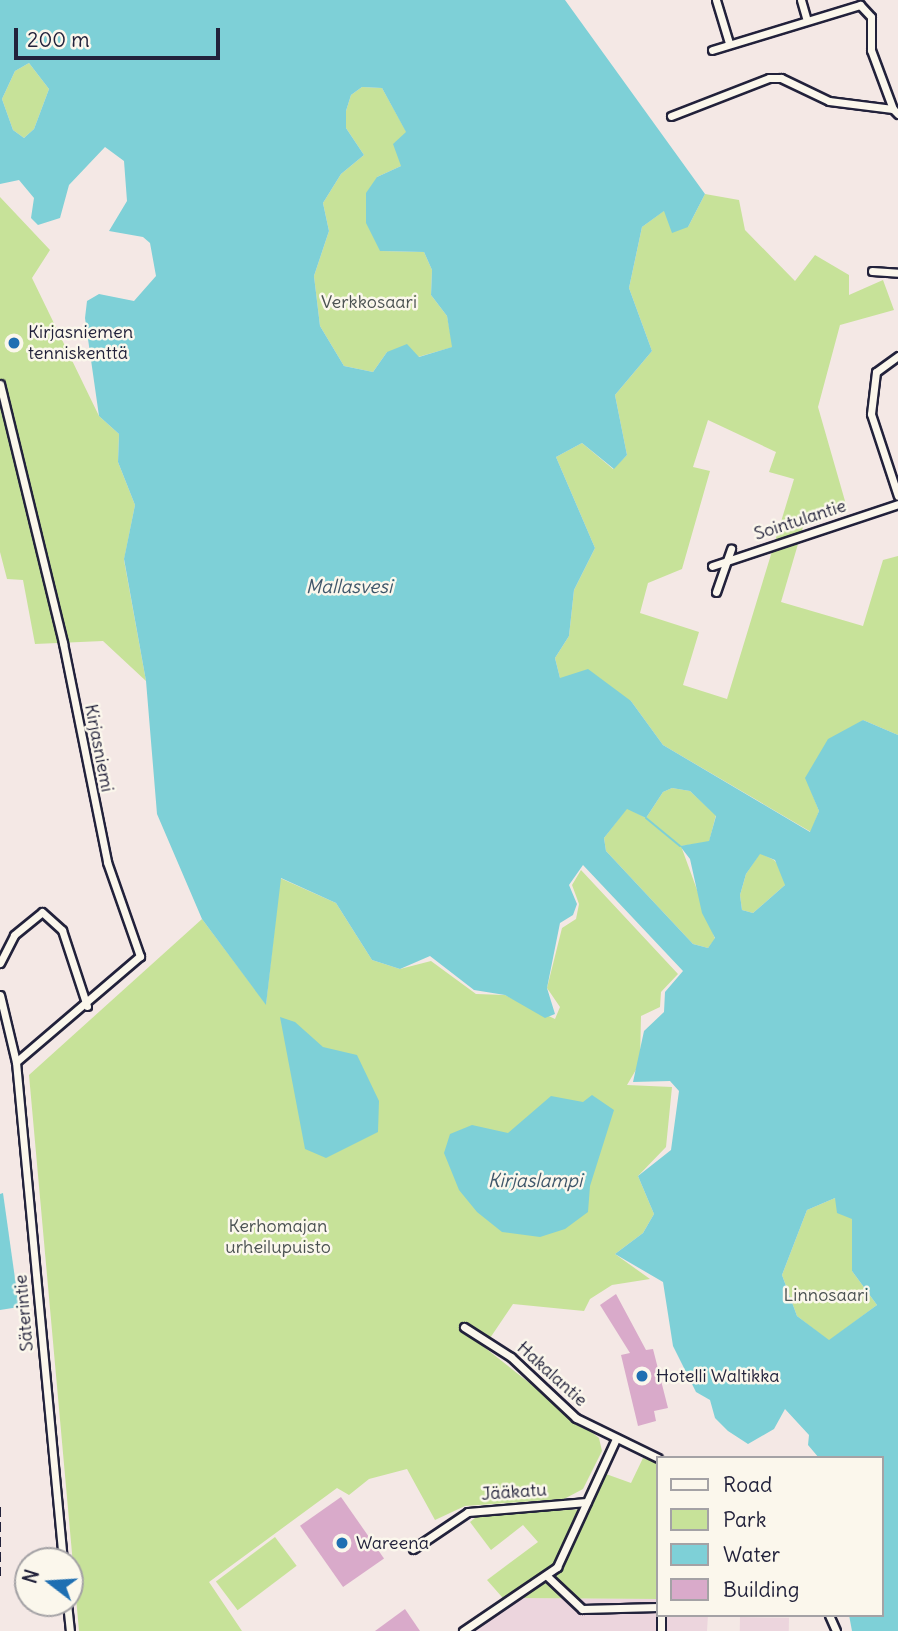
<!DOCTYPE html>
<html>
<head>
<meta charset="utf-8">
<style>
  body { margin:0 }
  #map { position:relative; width:898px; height:1631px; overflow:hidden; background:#f4e8e5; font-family:Delius,sans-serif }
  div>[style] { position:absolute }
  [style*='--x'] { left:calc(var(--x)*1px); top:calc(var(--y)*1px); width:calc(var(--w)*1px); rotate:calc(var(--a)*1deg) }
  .built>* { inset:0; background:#ecd5dd; transform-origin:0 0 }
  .green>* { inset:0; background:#c7e299; transform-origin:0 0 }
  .water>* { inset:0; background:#7ed0d7 }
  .stream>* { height:2px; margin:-1px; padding:0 1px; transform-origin:1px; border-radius:1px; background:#7ed0d7 }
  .building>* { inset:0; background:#d9aaca; transform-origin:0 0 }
  .roads { filter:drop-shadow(2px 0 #22223b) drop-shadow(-2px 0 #22223b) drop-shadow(0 2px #22223b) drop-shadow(0 -2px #22223b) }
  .minor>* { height:7px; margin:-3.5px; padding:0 3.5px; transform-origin:3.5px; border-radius:3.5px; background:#fbf7ec }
  .rail>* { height:2px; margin-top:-1px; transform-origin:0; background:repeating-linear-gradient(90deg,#22223b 0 10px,transparent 0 15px) }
  .dots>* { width:19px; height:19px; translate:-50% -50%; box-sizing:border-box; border:4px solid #fbf7ec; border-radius:50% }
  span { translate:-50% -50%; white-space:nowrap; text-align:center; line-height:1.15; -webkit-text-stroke:5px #fbf7ec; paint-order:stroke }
  .park-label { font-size:18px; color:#4b5252 }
  .poi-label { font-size:18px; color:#22223b }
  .left { translate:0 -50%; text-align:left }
  .street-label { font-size:18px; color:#22223b }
  .water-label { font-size:19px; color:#3e566a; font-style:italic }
  .legend { position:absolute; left:656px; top:1456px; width:228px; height:161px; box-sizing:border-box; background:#fbf7ec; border:2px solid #a4a2a5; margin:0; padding:9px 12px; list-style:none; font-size:21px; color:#22223b }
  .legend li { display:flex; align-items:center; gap:14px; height:35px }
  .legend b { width:35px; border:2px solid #a4a2a5 }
  .north { position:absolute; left:14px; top:1547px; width:70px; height:70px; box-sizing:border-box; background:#fbf7ec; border:2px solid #a4a2a5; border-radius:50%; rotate:287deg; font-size:19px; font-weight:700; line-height:28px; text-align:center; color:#22223b }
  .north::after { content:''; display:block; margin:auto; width:24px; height:32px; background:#1f6fb2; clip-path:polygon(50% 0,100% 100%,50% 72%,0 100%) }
  .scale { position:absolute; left:14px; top:28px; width:206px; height:32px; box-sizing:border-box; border:4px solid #22223b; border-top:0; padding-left:9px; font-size:21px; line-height:24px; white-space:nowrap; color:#22223b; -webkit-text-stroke:5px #fbf7ec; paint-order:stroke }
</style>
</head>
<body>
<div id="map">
  <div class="built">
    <i style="clip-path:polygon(516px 1598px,658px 1599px,658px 1615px,708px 1615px,707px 1631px,473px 1631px)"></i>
    <i style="left:740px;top:1617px;width:49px;height:14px;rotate:1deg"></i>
  </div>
  <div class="green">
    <i style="clip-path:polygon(29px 63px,49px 89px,34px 129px,24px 138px,13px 130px,2px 99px,15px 71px)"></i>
    <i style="clip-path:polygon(362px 87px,382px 88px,407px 133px,401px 166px,377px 177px,380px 251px,424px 252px,432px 270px,431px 295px,447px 316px,453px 347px,418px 357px,387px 352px,373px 372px,344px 366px,320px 326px,314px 276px,329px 231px,323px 203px,341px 174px,364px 155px,346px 128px,346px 111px,351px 95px)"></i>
    <i style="clip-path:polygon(evenodd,705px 194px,739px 200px,745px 230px,795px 281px,815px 255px,849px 275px,849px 295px,883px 280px,894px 310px,840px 325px,818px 407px,847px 508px,803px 527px,781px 602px,863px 626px,883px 560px,898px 556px,898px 735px,863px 720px,806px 778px,819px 811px,811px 832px,663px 745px,631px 701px,560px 678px,555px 658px,569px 636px,574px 590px,595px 548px,556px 457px,582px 443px,613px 469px,627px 455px,615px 395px,652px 351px,629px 288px,642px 227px,665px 210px,688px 227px,705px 194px,708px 420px,776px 452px,769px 472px,794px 479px,727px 699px,683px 685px,699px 632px,640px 613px,648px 583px,682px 569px,710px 471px,693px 467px,708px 420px)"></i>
    <i style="clip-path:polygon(0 197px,50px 250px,32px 278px,99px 416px,119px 434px,118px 462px,135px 505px,124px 560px,146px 681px,103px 641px,35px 644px,23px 580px,7px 579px,0 552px)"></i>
    <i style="clip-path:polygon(672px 788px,690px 791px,716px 815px,709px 842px,681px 846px,715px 939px,708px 948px,693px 944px,606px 851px,604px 838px,627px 808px,646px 818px,663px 792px)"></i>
    <i style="clip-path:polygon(760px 853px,774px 860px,785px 873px,785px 885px,753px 913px,742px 910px,740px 895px,746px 874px)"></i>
    <i style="clip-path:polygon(581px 870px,678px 974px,661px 992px,660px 1007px,641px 1016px,640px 1063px,627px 1085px,672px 1087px,666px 1147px,638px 1176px,654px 1214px,643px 1233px,615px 1254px,650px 1279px,612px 1285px,590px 1299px,584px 1311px,513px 1304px,484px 1347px,599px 1438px,602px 1451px,583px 1489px,564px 1499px,465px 1506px,435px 1520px,407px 1469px,369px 1479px,349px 1495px,337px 1488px,209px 1582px,242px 1631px,79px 1631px,29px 1075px,202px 919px,266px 1004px,280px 878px,336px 903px,372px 960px,400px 969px,431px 961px,476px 994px,505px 995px,555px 1019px,560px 1007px,547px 988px,562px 928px,576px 919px,579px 904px,572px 885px)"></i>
    <i style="clip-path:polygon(835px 1198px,852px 1218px,852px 1271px,877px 1305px,829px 1341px,797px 1316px,782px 1275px,807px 1210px)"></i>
    <i style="clip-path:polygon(643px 1458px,658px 1463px,658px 1599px,516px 1598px,509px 1605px,487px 1580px,538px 1542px,523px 1525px,491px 1550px,470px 1522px,480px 1514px,589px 1509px,606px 1474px,631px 1483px)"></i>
    <i style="left:275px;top:1537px;width:36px;height:74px;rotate:53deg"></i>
  </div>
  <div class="water">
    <i style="clip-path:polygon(evenodd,0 0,565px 0,705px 194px,688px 227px,672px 233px,664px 211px,642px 227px,629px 288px,652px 351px,615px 395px,627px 455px,614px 469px,582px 443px,556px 457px,595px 548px,574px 590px,569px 636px,555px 658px,560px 678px,588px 669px,631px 701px,663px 745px,810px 832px,819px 811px,805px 778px,828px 739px,863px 720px,898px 735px,898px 1631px,852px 1631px,849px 1615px,882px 1615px,882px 1458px,819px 1458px,808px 1445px,809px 1435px,785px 1409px,774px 1429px,748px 1444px,728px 1431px,715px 1418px,710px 1400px,696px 1392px,673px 1346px,663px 1282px,615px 1254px,643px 1233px,654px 1214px,638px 1176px,671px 1150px,679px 1091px,670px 1081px,633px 1082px,644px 1031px,664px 1012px,665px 992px,683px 971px,583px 865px,569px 885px,577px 904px,573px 915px,560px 923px,547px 988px,555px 1014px,545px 1018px,505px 995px,474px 990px,430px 956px,400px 969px,372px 960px,336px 903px,281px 878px,266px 1005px,202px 919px,157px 814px,146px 681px,124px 559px,135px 505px,118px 462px,119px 434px,99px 416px,85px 318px,87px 301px,99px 294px,134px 301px,156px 276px,150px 243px,143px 237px,109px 231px,127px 201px,124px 161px,105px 147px,69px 185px,60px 218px,38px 225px,31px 218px,34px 198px,19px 180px,0 184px,0 0,29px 63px,49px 89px,34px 129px,24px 138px,13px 130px,2px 99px,15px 71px,29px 63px,0 0,362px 87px,382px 88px,406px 132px,393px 144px,401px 166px,377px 177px,366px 193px,366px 223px,380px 251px,424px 252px,432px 270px,431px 295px,447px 316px,452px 347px,419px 357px,407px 344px,387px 352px,373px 372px,344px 366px,320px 326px,314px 276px,329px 231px,323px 203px,341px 174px,364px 155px,346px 128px,346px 111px,351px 95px,362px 87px,0 0,672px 788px,690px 791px,716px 816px,709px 841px,680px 846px,690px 859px,702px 913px,715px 938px,708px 948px,693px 944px,606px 851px,604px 838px,627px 809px,646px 818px,663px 792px,672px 788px,0 0,760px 854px,775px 860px,785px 885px,753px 913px,742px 910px,740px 895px,746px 874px,760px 854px,0 0,835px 1198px,837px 1213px,852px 1219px,852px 1271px,877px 1305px,829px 1340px,797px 1316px,782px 1275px,807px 1210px,835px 1198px)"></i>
    <i style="clip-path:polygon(280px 1017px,295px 1022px,323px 1047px,357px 1055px,379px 1101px,378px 1132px,326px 1158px,305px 1149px)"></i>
    <i style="clip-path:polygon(592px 1095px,614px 1110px,590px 1186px,588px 1212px,565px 1229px,540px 1237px,502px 1232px,477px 1212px,459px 1190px,444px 1153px,450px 1134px,472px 1125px,508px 1133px,551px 1096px,583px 1102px)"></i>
    <i style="clip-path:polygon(3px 1193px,19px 1307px,0 1310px,0 1194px)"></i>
  </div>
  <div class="stream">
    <i style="--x:646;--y:818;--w:44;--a:39.5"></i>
  </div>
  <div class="building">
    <i style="clip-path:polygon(616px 1294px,646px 1350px,653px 1349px,668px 1408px,654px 1411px,656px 1421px,638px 1426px,621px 1355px,630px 1353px,600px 1305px)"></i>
    <i style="left:341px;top:1497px;width:75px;height:50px;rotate:55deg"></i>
    <i style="clip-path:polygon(405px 1609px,420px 1631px,375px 1631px)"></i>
  </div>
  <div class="roads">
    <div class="minor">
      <i style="--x:716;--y:0;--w:45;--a:73.2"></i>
      <i style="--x:801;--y:0;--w:18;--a:74"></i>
      <i style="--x:712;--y:50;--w:155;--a:-16.9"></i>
      <i style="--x:860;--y:5;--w:16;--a:47"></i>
      <i style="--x:871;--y:17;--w:33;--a:90"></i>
      <i style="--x:871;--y:50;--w:63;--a:69.6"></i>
      <i style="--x:671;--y:116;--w:105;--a:-21.2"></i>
      <i style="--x:769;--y:78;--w:12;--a:0"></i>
      <i style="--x:781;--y:78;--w:53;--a:25.6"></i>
      <i style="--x:829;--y:101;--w:64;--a:7.1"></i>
      <i style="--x:893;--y:109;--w:7;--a:45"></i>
      <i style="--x:872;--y:271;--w:26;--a:4"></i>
      <i style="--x:898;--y:356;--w:27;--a:144"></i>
      <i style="--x:876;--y:372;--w:42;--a:96.8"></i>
      <i style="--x:871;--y:414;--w:86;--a:71.8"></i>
      <i style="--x:0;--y:384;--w:267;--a:76.3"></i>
      <i style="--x:63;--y:643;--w:223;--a:78.6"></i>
      <i style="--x:107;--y:862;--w:100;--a:70.7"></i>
      <i style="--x:140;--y:956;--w:163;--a:139.5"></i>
      <i style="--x:712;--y:566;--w:196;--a:-18.4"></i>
      <i style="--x:716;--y:592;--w:46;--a:-70.8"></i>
      <i style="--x:0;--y:963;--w:31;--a:-63"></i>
      <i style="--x:14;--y:935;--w:36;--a:-39"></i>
      <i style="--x:42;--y:912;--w:27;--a:42"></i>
      <i style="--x:62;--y:930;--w:80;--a:71.8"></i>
      <i style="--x:0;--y:995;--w:69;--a:76.6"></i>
      <i style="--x:16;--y:1062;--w:501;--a:84.62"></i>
      <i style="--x:464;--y:1327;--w:56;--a:32.6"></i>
      <i style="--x:511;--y:1357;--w:89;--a:43.2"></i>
      <i style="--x:576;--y:1418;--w:91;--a:26"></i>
      <i style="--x:413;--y:1549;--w:66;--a:-33.9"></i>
      <i style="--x:468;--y:1512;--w:119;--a:-4.8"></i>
      <i style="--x:547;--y:1576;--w:48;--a:43.3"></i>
      <i style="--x:582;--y:1609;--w:76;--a:-1.5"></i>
      <i style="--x:67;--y:1603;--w:28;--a:84"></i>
      <i style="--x:829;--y:1615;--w:17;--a:66"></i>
      <i style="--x:463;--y:1631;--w:114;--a:-34.2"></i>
      <i style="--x:557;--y:1567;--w:139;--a:-65.3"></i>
      <i style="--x:661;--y:1631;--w:16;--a:-90"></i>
    </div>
  </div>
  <div class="rail">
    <i style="--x:0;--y:1507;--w:69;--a:90"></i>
  </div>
  <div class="dots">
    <i style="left:14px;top:343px;background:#1f6fb2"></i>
    <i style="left:642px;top:1376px;background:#1f6fb2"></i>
    <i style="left:342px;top:1543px;background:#1f6fb2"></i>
  </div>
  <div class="park-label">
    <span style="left:369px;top:302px">Verkkosaari</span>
    <span style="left:278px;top:1237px">Kerhomajan<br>urheilupuisto</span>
    <span style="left:826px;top:1295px">Linnosaari</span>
  </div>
  <div class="poi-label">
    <span class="left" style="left:28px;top:343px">Kirjasniemen<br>tenniskenttä</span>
    <span class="left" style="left:656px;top:1376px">Hotelli Waltikka</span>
    <span class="left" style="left:356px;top:1543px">Wareena</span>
  </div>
  <div class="street-label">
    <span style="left:800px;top:520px;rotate:-18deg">Sointulantie</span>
    <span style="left:99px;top:748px;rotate:79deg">Kirjasniemi</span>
    <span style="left:24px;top:1313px;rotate:-95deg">Säterintie</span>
    <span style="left:552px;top:1374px;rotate:42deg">Hakalantie</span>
    <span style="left:514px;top:1492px;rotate:-4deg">Jääkatu</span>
  </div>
  <div class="water-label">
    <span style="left:349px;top:587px">Mallasvesi</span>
    <span style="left:535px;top:1181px">Kirjaslampi</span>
  </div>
  <ul class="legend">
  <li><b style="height:9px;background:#fbf7ec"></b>Road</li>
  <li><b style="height:19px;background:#c7e299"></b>Park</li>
  <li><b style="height:19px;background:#7ed0d7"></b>Water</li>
  <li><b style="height:19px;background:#d9aaca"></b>Building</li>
  </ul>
  <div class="north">N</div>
  <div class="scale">200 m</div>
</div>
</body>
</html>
